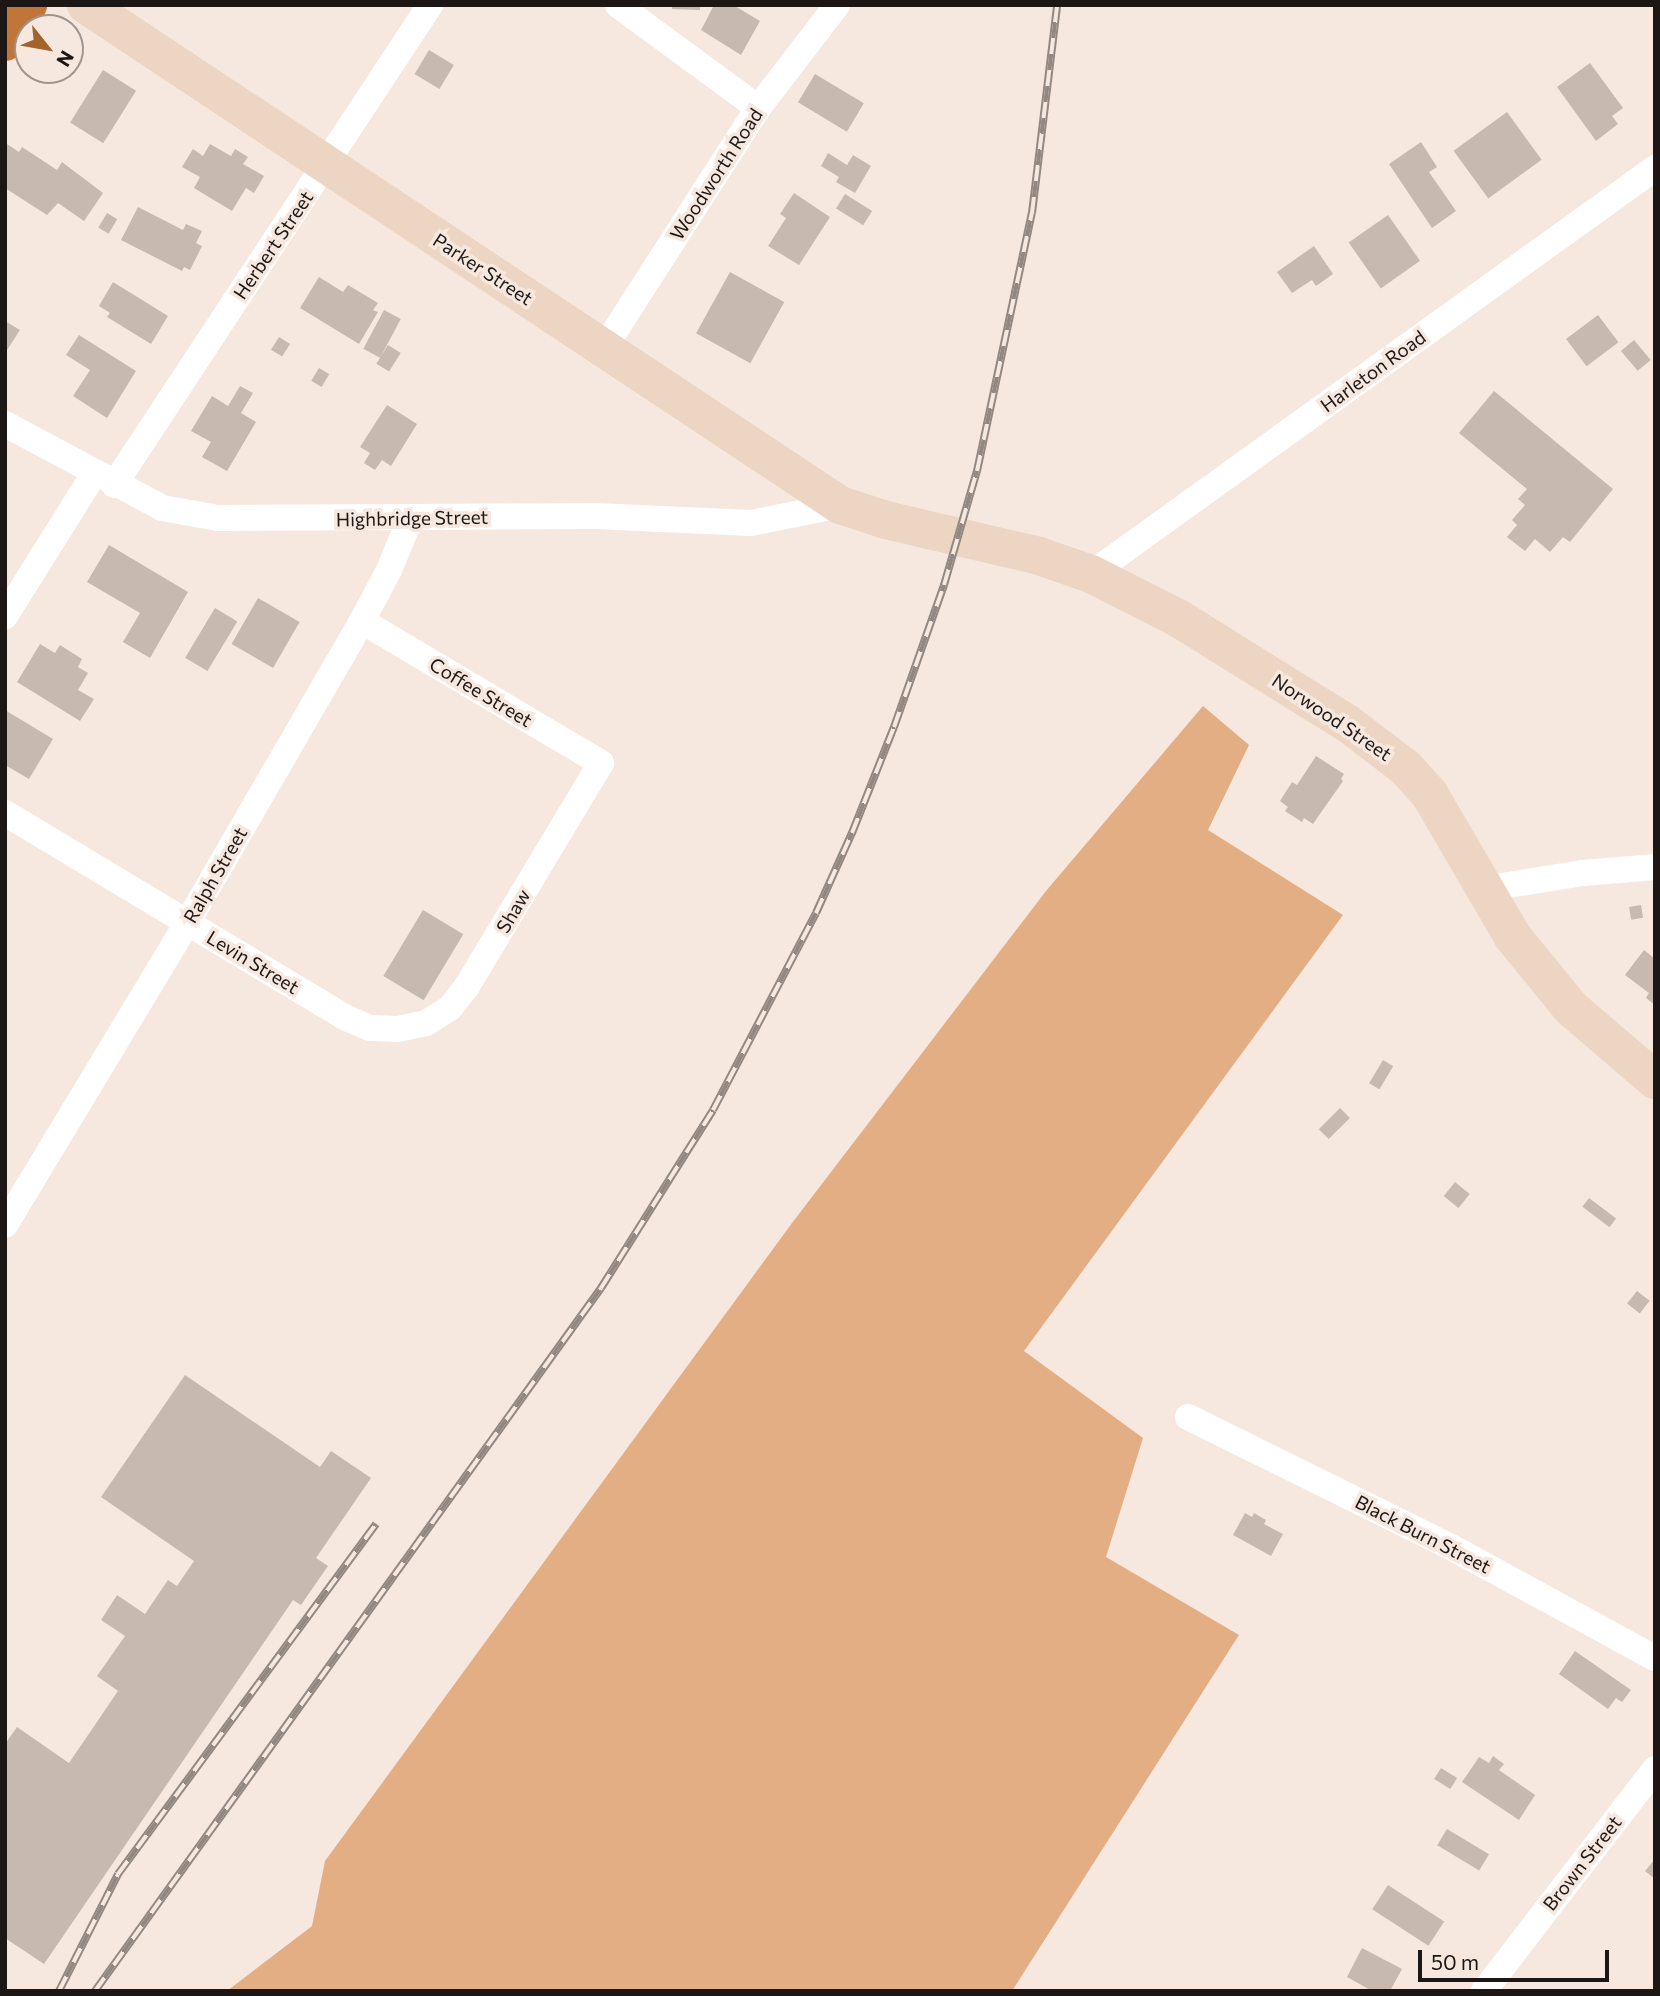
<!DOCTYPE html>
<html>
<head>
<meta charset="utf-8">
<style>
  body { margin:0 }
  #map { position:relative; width:1660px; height:1996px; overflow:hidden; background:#f6e8de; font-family:Commissioner,sans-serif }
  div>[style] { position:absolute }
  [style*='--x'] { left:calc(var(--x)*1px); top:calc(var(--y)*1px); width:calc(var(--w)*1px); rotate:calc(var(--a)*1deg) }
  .green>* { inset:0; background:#e4ae85 }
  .building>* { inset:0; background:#c7b9b0; transform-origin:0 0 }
  .street>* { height:26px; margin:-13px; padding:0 13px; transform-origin:13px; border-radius:13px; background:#fff }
  .secondary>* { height:38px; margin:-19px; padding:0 19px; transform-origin:19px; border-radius:19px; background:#ecd6c3 }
  .highway>* { height:38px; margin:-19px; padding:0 19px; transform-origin:19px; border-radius:19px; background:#c17536 }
  .rail>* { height:8px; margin-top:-4px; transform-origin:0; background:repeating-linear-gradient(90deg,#f6e8de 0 16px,#928881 0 32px); box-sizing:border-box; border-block:2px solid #928881 }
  span { translate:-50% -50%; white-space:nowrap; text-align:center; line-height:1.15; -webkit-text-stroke:7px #f6e8de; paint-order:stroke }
  .street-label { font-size:19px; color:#1c1714 }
  .frame { position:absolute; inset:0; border:7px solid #1c1714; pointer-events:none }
  .north { position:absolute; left:14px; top:14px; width:70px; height:70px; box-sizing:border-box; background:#f6e8de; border:2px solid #9f948d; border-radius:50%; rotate:121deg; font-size:19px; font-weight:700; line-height:28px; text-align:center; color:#1c1714 }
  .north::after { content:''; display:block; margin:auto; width:24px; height:32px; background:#a4632d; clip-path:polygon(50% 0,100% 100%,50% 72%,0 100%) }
  .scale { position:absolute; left:1418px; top:1950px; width:191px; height:32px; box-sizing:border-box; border:4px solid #1c1714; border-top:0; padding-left:9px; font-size:21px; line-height:24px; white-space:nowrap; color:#1c1714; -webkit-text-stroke:5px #f6e8de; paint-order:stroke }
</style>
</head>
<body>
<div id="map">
  <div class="green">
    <i style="clip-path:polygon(1203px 706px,1249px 745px,1208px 830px,1343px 915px,1024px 1351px,1143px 1438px,1106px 1557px,1239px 1635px,1012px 1991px,227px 1991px,312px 1926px,325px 1861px,792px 1223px,1046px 891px)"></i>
  </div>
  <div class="building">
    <i style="clip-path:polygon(672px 5px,700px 5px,700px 10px,672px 9px)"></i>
    <i style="clip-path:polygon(714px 5px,733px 5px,760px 21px,741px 55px,701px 30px)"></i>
    <i style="left:429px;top:50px;width:29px;height:28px;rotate:31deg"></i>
    <i style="clip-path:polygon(1590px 63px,1623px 108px,1612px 116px,1618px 124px,1596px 141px,1557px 87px)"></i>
    <i style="left:103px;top:70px;width:39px;height:62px;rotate:32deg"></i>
    <i style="left:815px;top:74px;width:57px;height:33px;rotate:31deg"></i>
    <i style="left:1507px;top:112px;width:59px;height:66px;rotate:54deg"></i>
    <i style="clip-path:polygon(1421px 142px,1437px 167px,1429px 172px,1456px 211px,1432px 228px,1389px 164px)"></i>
    <i style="clip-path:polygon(7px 144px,19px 152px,22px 147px,57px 170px,62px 162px,103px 193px,84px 221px,58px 203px,47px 215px,5px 188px)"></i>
    <i style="clip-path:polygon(210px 144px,231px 156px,235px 149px,248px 157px,243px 164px,264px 176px,254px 193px,246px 188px,232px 211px,194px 188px,200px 177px,182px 167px,193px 149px,203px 156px)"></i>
    <i style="clip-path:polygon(828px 153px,847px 165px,853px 155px,871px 166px,855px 193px,836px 182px,839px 177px,821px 166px)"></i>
    <i style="clip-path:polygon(794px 193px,830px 217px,799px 265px,768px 246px,786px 218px,780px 214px)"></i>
    <i style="left:845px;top:194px;width:32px;height:17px;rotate:32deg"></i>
    <i style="clip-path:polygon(138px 207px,183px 230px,186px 224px,202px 231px,196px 243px,202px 246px,190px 270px,184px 267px,182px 271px,121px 240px)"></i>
    <i style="left:107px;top:213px;width:12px;height:17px;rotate:31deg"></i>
    <i style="left:1388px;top:215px;width:56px;height:48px;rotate:55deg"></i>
    <i style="clip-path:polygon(1314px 246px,1333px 274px,1316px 286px,1312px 280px,1292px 293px,1277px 272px)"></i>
    <i style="left:730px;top:272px;width:62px;height:70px;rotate:29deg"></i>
    <i style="clip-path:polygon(319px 277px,343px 292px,348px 285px,378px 303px,373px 310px,378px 312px,359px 344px,300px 308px)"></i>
    <i style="clip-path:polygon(113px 282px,168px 316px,151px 344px,107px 317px,110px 313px,99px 306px)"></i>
    <i style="left:384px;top:310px;width:19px;height:44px;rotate:28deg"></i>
    <i style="left:1598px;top:315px;width:34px;height:40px;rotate:53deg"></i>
    <i style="clip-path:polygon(5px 321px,20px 330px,5px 353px)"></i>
    <i style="clip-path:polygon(79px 335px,136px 371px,107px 418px,73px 396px,90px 370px,66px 355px)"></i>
    <i style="left:279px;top:337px;width:13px;height:15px;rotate:32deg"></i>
    <i style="left:1634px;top:340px;width:26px;height:17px;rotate:50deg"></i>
    <i style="left:388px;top:345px;width:15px;height:22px;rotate:32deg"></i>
    <i style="left:319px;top:368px;width:12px;height:15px;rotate:31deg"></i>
    <i style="clip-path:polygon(240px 386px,253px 393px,241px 413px,256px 422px,227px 471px,202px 457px,211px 442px,191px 431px,212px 396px,228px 406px)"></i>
    <i style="clip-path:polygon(1494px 391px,1613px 489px,1570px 542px,1563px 537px,1550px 552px,1535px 539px,1525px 551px,1507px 537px,1517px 525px,1512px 520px,1525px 505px,1518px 499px,1527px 489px,1459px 433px)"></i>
    <i style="clip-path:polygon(387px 405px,417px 424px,391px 466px,382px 460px,375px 470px,364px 463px,370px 453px,360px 447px)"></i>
    <i style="clip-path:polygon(109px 545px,188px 592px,150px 658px,123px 642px,140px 613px,87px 582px)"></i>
    <i style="left:258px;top:598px;width:48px;height:53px;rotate:30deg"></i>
    <i style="left:215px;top:608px;width:26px;height:58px;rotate:31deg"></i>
    <i style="clip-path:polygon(40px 644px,55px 653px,60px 645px,82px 659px,78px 667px,88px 673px,78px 690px,94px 699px,80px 721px,17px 682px)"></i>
    <i style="clip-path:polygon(5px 710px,53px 739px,29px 779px,5px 765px)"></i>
    <i style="clip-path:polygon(1316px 756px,1344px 774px,1341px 779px,1343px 781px,1313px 824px,1304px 818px,1302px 822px,1285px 811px,1288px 807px,1280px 801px,1292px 782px,1297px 785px)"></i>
    <i style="left:1641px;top:905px;width:13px;height:12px;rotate:81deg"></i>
    <i style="left:423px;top:910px;width:47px;height:77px;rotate:31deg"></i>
    <i style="clip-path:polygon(1644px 950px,1655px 959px,1655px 1005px,1646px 998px,1649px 993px,1625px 975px)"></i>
    <i style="left:1383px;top:1060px;width:12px;height:27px;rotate:31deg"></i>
    <i style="left:1340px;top:1108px;width:14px;height:30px;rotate:45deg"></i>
    <i style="left:1455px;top:1182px;width:19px;height:18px;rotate:39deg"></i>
    <i style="left:1589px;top:1198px;width:34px;height:11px;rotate:37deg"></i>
    <i style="left:1637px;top:1291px;width:16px;height:16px;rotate:38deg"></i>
    <i style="clip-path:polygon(185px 1375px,320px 1467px,331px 1451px,371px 1478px,316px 1558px,328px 1566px,301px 1605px,293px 1600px,44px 1964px,5px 1938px,5px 1744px,17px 1727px,69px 1763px,118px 1691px,97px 1676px,125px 1636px,101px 1620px,117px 1595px,145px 1614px,168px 1580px,177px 1586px,194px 1561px,101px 1497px)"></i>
    <i style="clip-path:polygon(1245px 1513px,1252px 1517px,1254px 1513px,1266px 1520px,1264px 1524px,1283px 1534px,1271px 1556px,1233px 1535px)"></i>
    <i style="clip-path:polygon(1575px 1651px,1631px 1690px,1622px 1702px,1616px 1698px,1608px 1709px,1559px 1674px)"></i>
    <i style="clip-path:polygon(1493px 1756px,1504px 1764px,1499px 1770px,1535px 1795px,1519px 1820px,1462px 1782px,1479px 1757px,1489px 1763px)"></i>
    <i style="left:1441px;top:1768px;width:19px;height:13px;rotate:32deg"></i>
    <i style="left:1447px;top:1829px;width:49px;height:19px;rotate:31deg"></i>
    <i style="clip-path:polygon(1655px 1859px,1655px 1879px,1645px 1871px)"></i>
    <i style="left:1388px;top:1885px;width:67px;height:29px;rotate:33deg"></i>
    <i style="clip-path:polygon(1362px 1948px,1402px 1969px,1390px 1991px,1372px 1991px,1347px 1977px)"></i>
  </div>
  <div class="street">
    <i style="--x:618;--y:5;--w:174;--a:36.3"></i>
    <i style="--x:604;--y:348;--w:285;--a:-57.3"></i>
    <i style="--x:758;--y:108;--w:130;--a:-52.5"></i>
    <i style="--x:5;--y:424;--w:178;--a:28.1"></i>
    <i style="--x:162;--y:508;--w:57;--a:10.1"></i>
    <i style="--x:218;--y:518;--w:378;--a:-0.3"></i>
    <i style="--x:596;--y:516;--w:155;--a:2.6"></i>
    <i style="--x:751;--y:523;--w:91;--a:-11.4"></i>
    <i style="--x:114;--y:485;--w:575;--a:-56.64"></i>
    <i style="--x:1091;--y:574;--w:695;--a:-35.75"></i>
    <i style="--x:5;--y:616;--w:168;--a:-57.9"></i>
    <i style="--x:5;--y:813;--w:396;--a:31"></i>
    <i style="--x:344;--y:1017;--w:28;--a:23"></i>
    <i style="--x:370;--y:1028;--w:28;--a:2"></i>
    <i style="--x:398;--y:1029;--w:29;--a:-12"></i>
    <i style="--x:426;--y:1023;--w:28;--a:-32"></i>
    <i style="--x:450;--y:1008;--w:28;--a:-52"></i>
    <i style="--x:467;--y:986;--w:260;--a:-59"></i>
    <i style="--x:601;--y:763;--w:278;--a:-149.3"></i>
    <i style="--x:1484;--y:889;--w:100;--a:-9.2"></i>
    <i style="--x:1583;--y:873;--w:72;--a:-4.8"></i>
    <i style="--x:5;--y:1225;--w:353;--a:-58.9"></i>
    <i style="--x:187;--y:923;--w:349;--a:-59.9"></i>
    <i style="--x:362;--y:621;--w:58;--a:-62.1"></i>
    <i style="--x:389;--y:570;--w:57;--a:-67.5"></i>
    <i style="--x:1188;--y:1417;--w:293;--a:26.3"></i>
    <i style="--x:1451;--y:1547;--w:232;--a:28.6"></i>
    <i style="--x:1484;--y:1991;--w:280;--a:-52.4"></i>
  </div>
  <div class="secondary">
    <i style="--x:86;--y:5;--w:905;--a:33.55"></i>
    <i style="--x:840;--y:505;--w:48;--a:18.1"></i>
    <i style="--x:886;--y:520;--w:157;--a:13.2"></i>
    <i style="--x:1039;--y:556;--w:55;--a:19.1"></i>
    <i style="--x:1091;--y:574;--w:97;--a:26.8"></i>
    <i style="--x:1178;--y:618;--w:199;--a:31.9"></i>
    <i style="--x:1347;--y:723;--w:74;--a:37.3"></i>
    <i style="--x:1406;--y:768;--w:36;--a:48"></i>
    <i style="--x:1430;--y:795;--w:164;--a:59.7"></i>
    <i style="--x:1513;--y:937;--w:92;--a:50.8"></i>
    <i style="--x:1571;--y:1008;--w:111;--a:40.6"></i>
  </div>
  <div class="highway">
    <i style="--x:5;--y:42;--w:44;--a:-58.1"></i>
  </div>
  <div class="rail">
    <i style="--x:59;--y:1991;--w:131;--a:-63.2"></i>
    <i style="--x:118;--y:1874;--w:435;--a:-53.6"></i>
    <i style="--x:95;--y:1991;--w:866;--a:-54.25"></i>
    <i style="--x:601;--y:1288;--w:210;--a:-57.8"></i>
    <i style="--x:713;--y:1110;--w:222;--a:-62.4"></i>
    <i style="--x:816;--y:913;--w:88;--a:-65.8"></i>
    <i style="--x:852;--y:833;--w:114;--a:-68.4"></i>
    <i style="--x:894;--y:727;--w:151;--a:-70.6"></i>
    <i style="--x:944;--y:585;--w:119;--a:-73.9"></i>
    <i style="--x:977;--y:471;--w:264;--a:-78"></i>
    <i style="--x:1032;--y:213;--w:209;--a:-83.1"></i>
  </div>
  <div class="street-label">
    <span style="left:716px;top:174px;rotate:-57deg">Woodworth Road</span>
    <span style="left:273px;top:245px;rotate:-56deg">Herbert Street</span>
    <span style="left:483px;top:269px;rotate:33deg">Parker Street</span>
    <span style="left:1373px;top:371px;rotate:-36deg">Harleton Road</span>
    <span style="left:412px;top:518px;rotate:-1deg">Highbridge Street</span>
    <span style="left:481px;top:692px;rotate:31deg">Coffee Street</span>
    <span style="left:1332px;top:717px;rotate:34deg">Norwood Street</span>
    <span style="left:215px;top:875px;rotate:-60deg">Ralph Street</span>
    <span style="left:513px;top:911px;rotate:-59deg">Shaw</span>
    <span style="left:253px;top:962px;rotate:31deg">Levin Street</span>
    <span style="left:1423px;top:1534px;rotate:27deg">Black Burn Street</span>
    <span style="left:1582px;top:1863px;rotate:-52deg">Brown Street</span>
  </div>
  <div class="frame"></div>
  <div class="north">N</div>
  <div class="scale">50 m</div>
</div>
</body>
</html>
